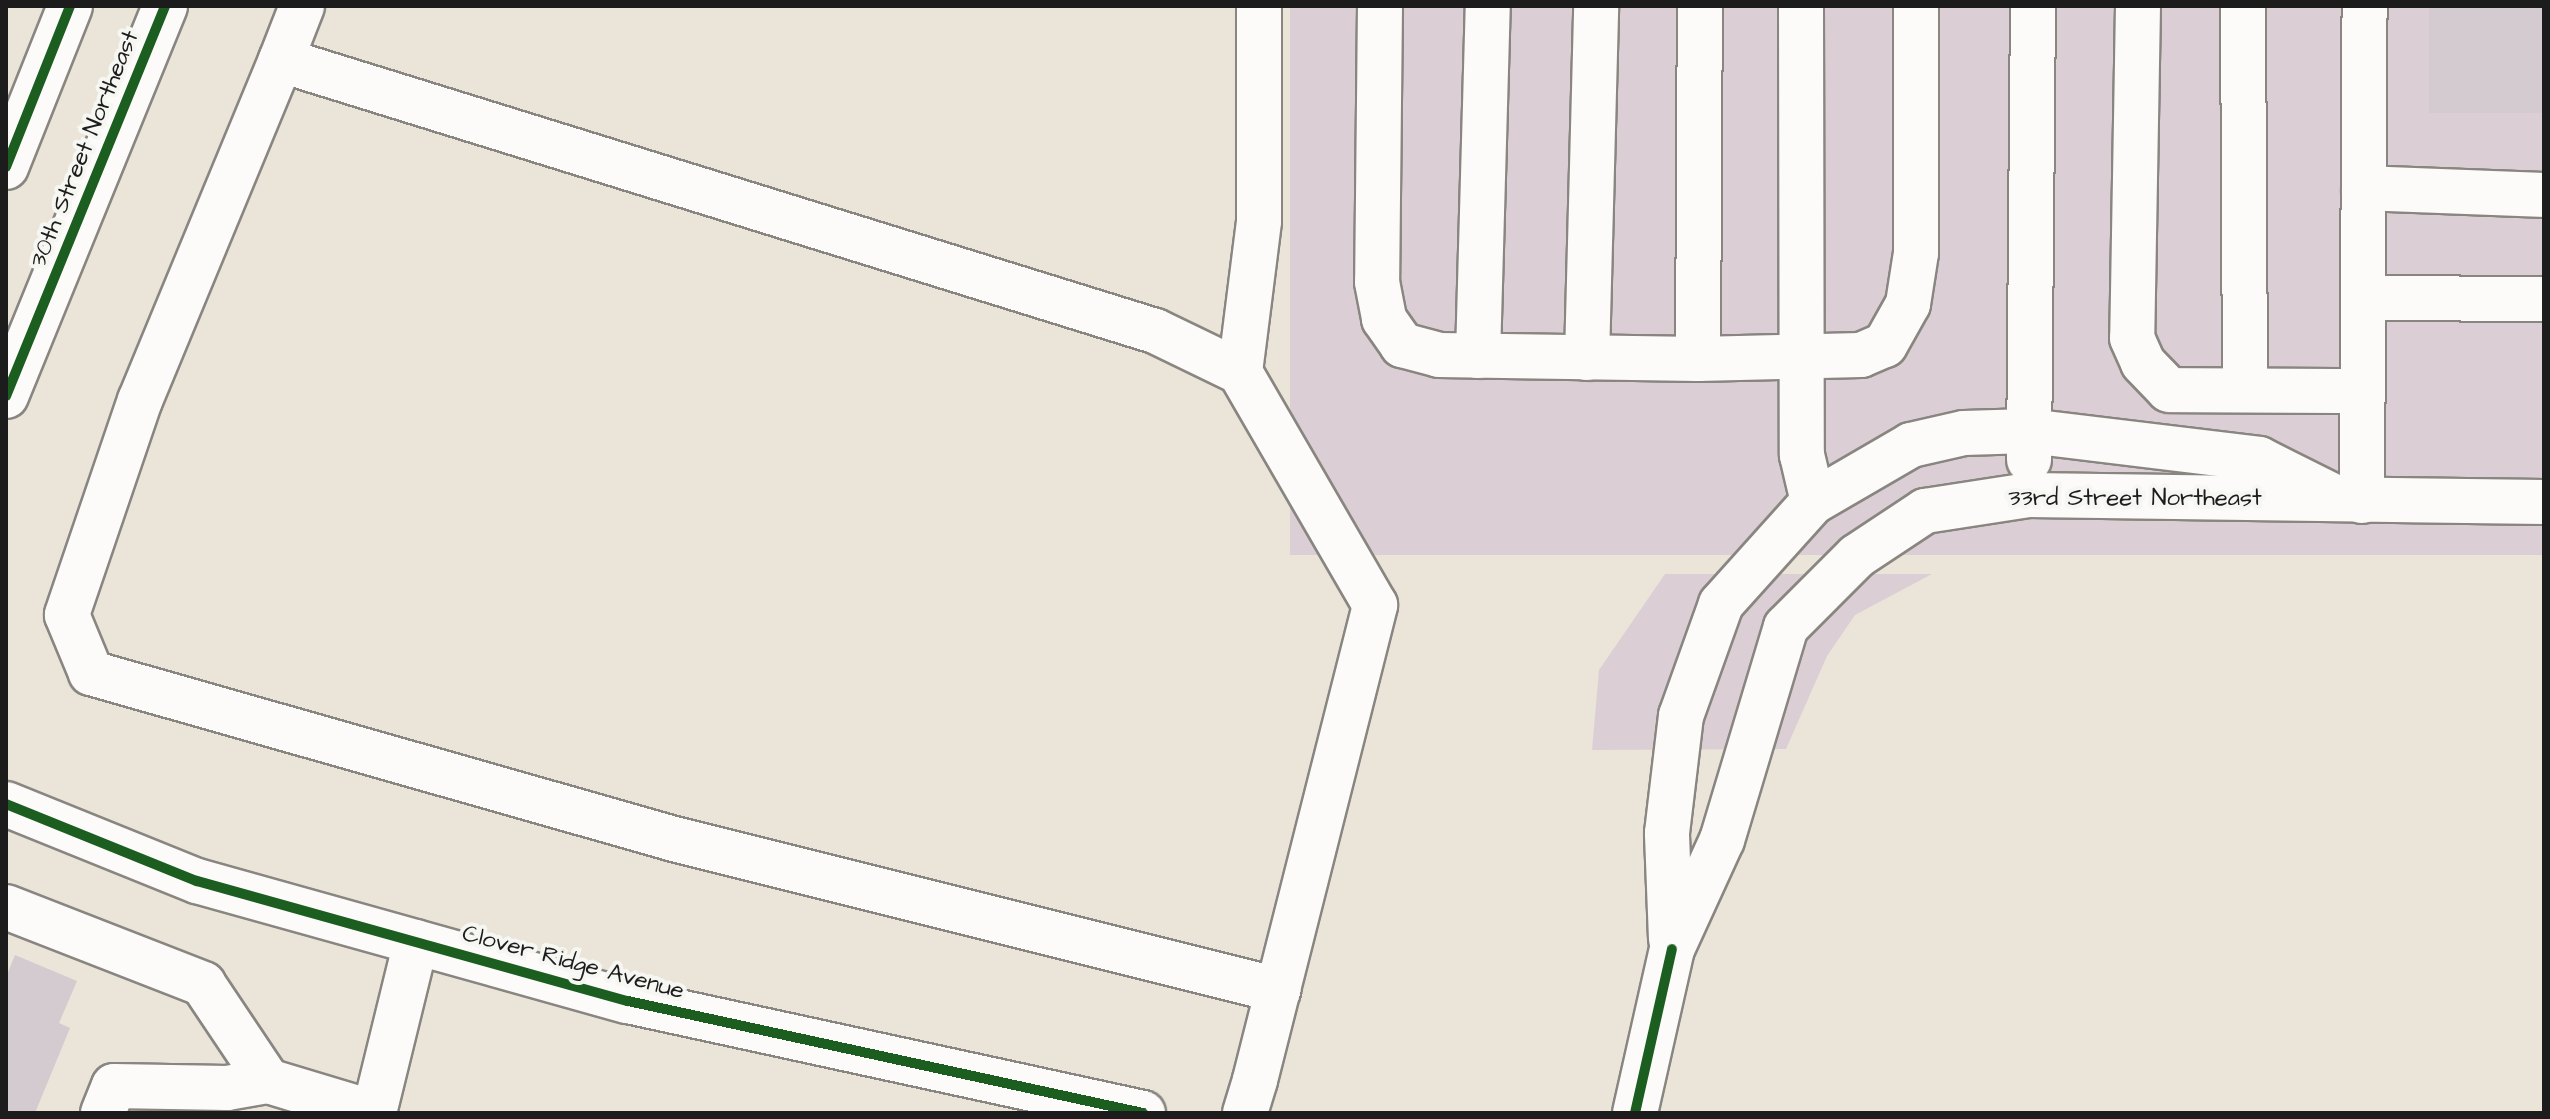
<!DOCTYPE html>
<html>
<head>
<meta charset="utf-8">
<style>
  body { margin:0 }
  #map { position:relative; width:2550px; height:1119px; overflow:hidden; background:#eae4d9; font-family:"Architects Daughter",sans-serif }
  div>[style] { position:absolute }
  [style*='--x'] { left:calc(var(--x)*1px); top:calc(var(--y)*1px); width:calc(var(--w)*1px); rotate:calc(var(--a)*1deg) }
  .industrial>* { inset:0; background:#dbcfd5; transform-origin:0 0 }
  .building>* { inset:0; background:#d3cbd0; transform-origin:0 0 }
  .roads { filter:drop-shadow(2px 0 #898681) drop-shadow(-2px 0 #898681) drop-shadow(0 2px #898681) drop-shadow(0 -2px #898681) }
  .minor>* { height:44px; margin:-22px; padding:0 22px; transform-origin:22px; border-radius:22px; background:#fcfbf9 }
  .cycleway>* { height:10px; margin:-5px; padding:0 5px; transform-origin:5px; border-radius:5px; background:#1b5e20 }
  span { translate:-50% -50%; white-space:nowrap; text-align:center; line-height:1.15; -webkit-text-stroke:8px #f6f6f2; paint-order:stroke }
  .street-label { font-size:24px; color:#1c1c1c }
  .frame { position:absolute; inset:0; border:8px solid #1c1c1c; pointer-events:none }
</style>
</head>
<body>
<div id="map">
  <div class="industrial">
    <i style="left:1290px;top:6px;width:1254px;height:549px"></i>
    <i style="clip-path:polygon(1665px 574px,1932px 574px,1855px 615px,1827px 656px,1786px 749px,1592px 750px,1599px 670px)"></i>
  </div>
  <div class="building">
    <i style="left:2429px;top:6px;width:115px;height:107px"></i>
    <i style="clip-path:polygon(15px 955px,77px 981px,59px 1023px,70px 1028px,35px 1113px,6px 1113px,6px 977px)"></i>
  </div>
  <div class="roads">
    <div class="minor">
      <i style="--x:1380;--y:6;--w:276;--a:90.6"></i>
      <i style="--x:1377;--y:282;--w:38;--a:79"></i>
      <i style="--x:1384;--y:319;--w:32;--a:55"></i>
      <i style="--x:1402;--y:345;--w:38;--a:15"></i>
      <i style="--x:1439;--y:355;--w:259;--a:0.9"></i>
      <i style="--x:1698;--y:359;--w:163;--a:-1.4"></i>
      <i style="--x:1861;--y:355;--w:26;--a:-23"></i>
      <i style="--x:1885;--y:345;--w:47;--a:-60.7"></i>
      <i style="--x:1908;--y:304;--w:52;--a:-81.1"></i>
      <i style="--x:1916;--y:253;--w:247;--a:-90"></i>
      <i style="--x:1801;--y:6;--w:449;--a:89.9"></i>
      <i style="--x:1802;--y:455;--w:48;--a:76.8"></i>
      <i style="--x:2138;--y:6;--w:332;--a:91"></i>
      <i style="--x:2132;--y:338;--w:27;--a:66"></i>
      <i style="--x:2143;--y:363;--w:37;--a:46"></i>
      <i style="--x:2169;--y:390;--w:194;--a:0.3"></i>
      <i style="--x:2243;--y:6;--w:384;--a:89.7"></i>
      <i style="--x:281;--y:60;--w:58;--a:-68.7"></i>
      <i style="--x:6;--y:167;--w:173;--a:-68.3"></i>
      <i style="--x:2364;--y:188;--w:180;--a:2.2"></i>
      <i style="--x:2363;--y:298;--w:181;--a:0.3"></i>
      <i style="--x:1478;--y:356;--w:350;--a:-88.4"></i>
      <i style="--x:1587;--y:358;--w:352;--a:-88.5"></i>
      <i style="--x:1698;--y:359;--w:353;--a:-89.7"></i>
      <i style="--x:1240;--y:372;--w:152;--a:-82.8"></i>
      <i style="--x:1259;--y:221;--w:215;--a:-90"></i>
      <i style="--x:6;--y:396;--w:421;--a:-67.8"></i>
      <i style="--x:2029;--y:460;--w:454;--a:-89.5"></i>
      <i style="--x:2362;--y:501;--w:495;--a:-89.7"></i>
      <i style="--x:6;--y:804;--w:206;--a:22"></i>
      <i style="--x:197;--y:881;--w:447;--a:15.6"></i>
      <i style="--x:628;--y:1001;--w:527;--a:12.27"></i>
      <i style="--x:6;--y:907;--w:212;--a:21.3"></i>
      <i style="--x:203;--y:984;--w:117;--a:56.2"></i>
      <i style="--x:268;--y:1081;--w:111;--a:16.8"></i>
      <i style="--x:1671;--y:939;--w:106;--a:-92.2"></i>
      <i style="--x:1667;--y:833;--w:118;--a:-83.2"></i>
      <i style="--x:1681;--y:716;--w:119;--a:-70.3"></i>
      <i style="--x:1721;--y:604;--w:137;--a:-48"></i>
      <i style="--x:1813;--y:502;--w:113;--a:-30.2"></i>
      <i style="--x:1911;--y:445;--w:54;--a:-12.8"></i>
      <i style="--x:1964;--y:433;--w:65;--a:-1.8"></i>
      <i style="--x:2029;--y:431;--w:232;--a:6.9"></i>
      <i style="--x:2259;--y:459;--w:83;--a:26.6"></i>
      <i style="--x:103;--y:1113;--w:29;--a:-68"></i>
      <i style="--x:114;--y:1086;--w:113;--a:1"></i>
      <i style="--x:227;--y:1088;--w:42;--a:-9.7"></i>
      <i style="--x:374;--y:1113;--w:176;--a:-76.2"></i>
      <i style="--x:1245;--y:1113;--w:34;--a:-73"></i>
      <i style="--x:1255;--y:1080;--w:490;--a:-75.8"></i>
      <i style="--x:1375;--y:605;--w:269;--a:-120.1"></i>
      <i style="--x:1240;--y:372;--w:94;--a:-154.2"></i>
      <i style="--x:1155;--y:331;--w:915;--a:-162.77"></i>
      <i style="--x:281;--y:60;--w:368;--a:112.5"></i>
      <i style="--x:140;--y:400;--w:227;--a:108.8"></i>
      <i style="--x:67;--y:615;--w:63;--a:67.5"></i>
      <i style="--x:91;--y:673;--w:606;--a:15.89"></i>
      <i style="--x:674;--y:839;--w:623;--a:14.04"></i>
      <i style="--x:1635;--y:1113;--w:168;--a:-77.3"></i>
      <i style="--x:1672;--y:949;--w:120;--a:-65.4"></i>
      <i style="--x:1722;--y:840;--w:222;--a:-73.3"></i>
      <i style="--x:1786;--y:627;--w:100;--a:-45"></i>
      <i style="--x:1857;--y:556;--w:82;--a:-33.5"></i>
      <i style="--x:1925;--y:511;--w:105;--a:-8.7"></i>
      <i style="--x:2029;--y:495;--w:515;--a:0.78"></i>
    </div>
  </div>
  <div class="cycleway">
    <i style="--x:6;--y:167;--w:173;--a:-68.3"></i>
    <i style="--x:6;--y:396;--w:421;--a:-67.8"></i>
    <i style="--x:6;--y:804;--w:206;--a:22"></i>
    <i style="--x:197;--y:881;--w:447;--a:15.6"></i>
    <i style="--x:628;--y:1001;--w:527;--a:12.27"></i>
    <i style="--x:1635;--y:1113;--w:168;--a:-77.3"></i>
  </div>
  <div class="street-label">
    <span style="left:85px;top:149px;rotate:-68deg">30th Street Northeast</span>
    <span style="left:2135px;top:499px">33rd Street Northeast</span>
    <span style="left:573px;top:963px;rotate:15deg">Clover Ridge Avenue</span>
  </div>
  <div class="frame"></div>
</div>
</body>
</html>
